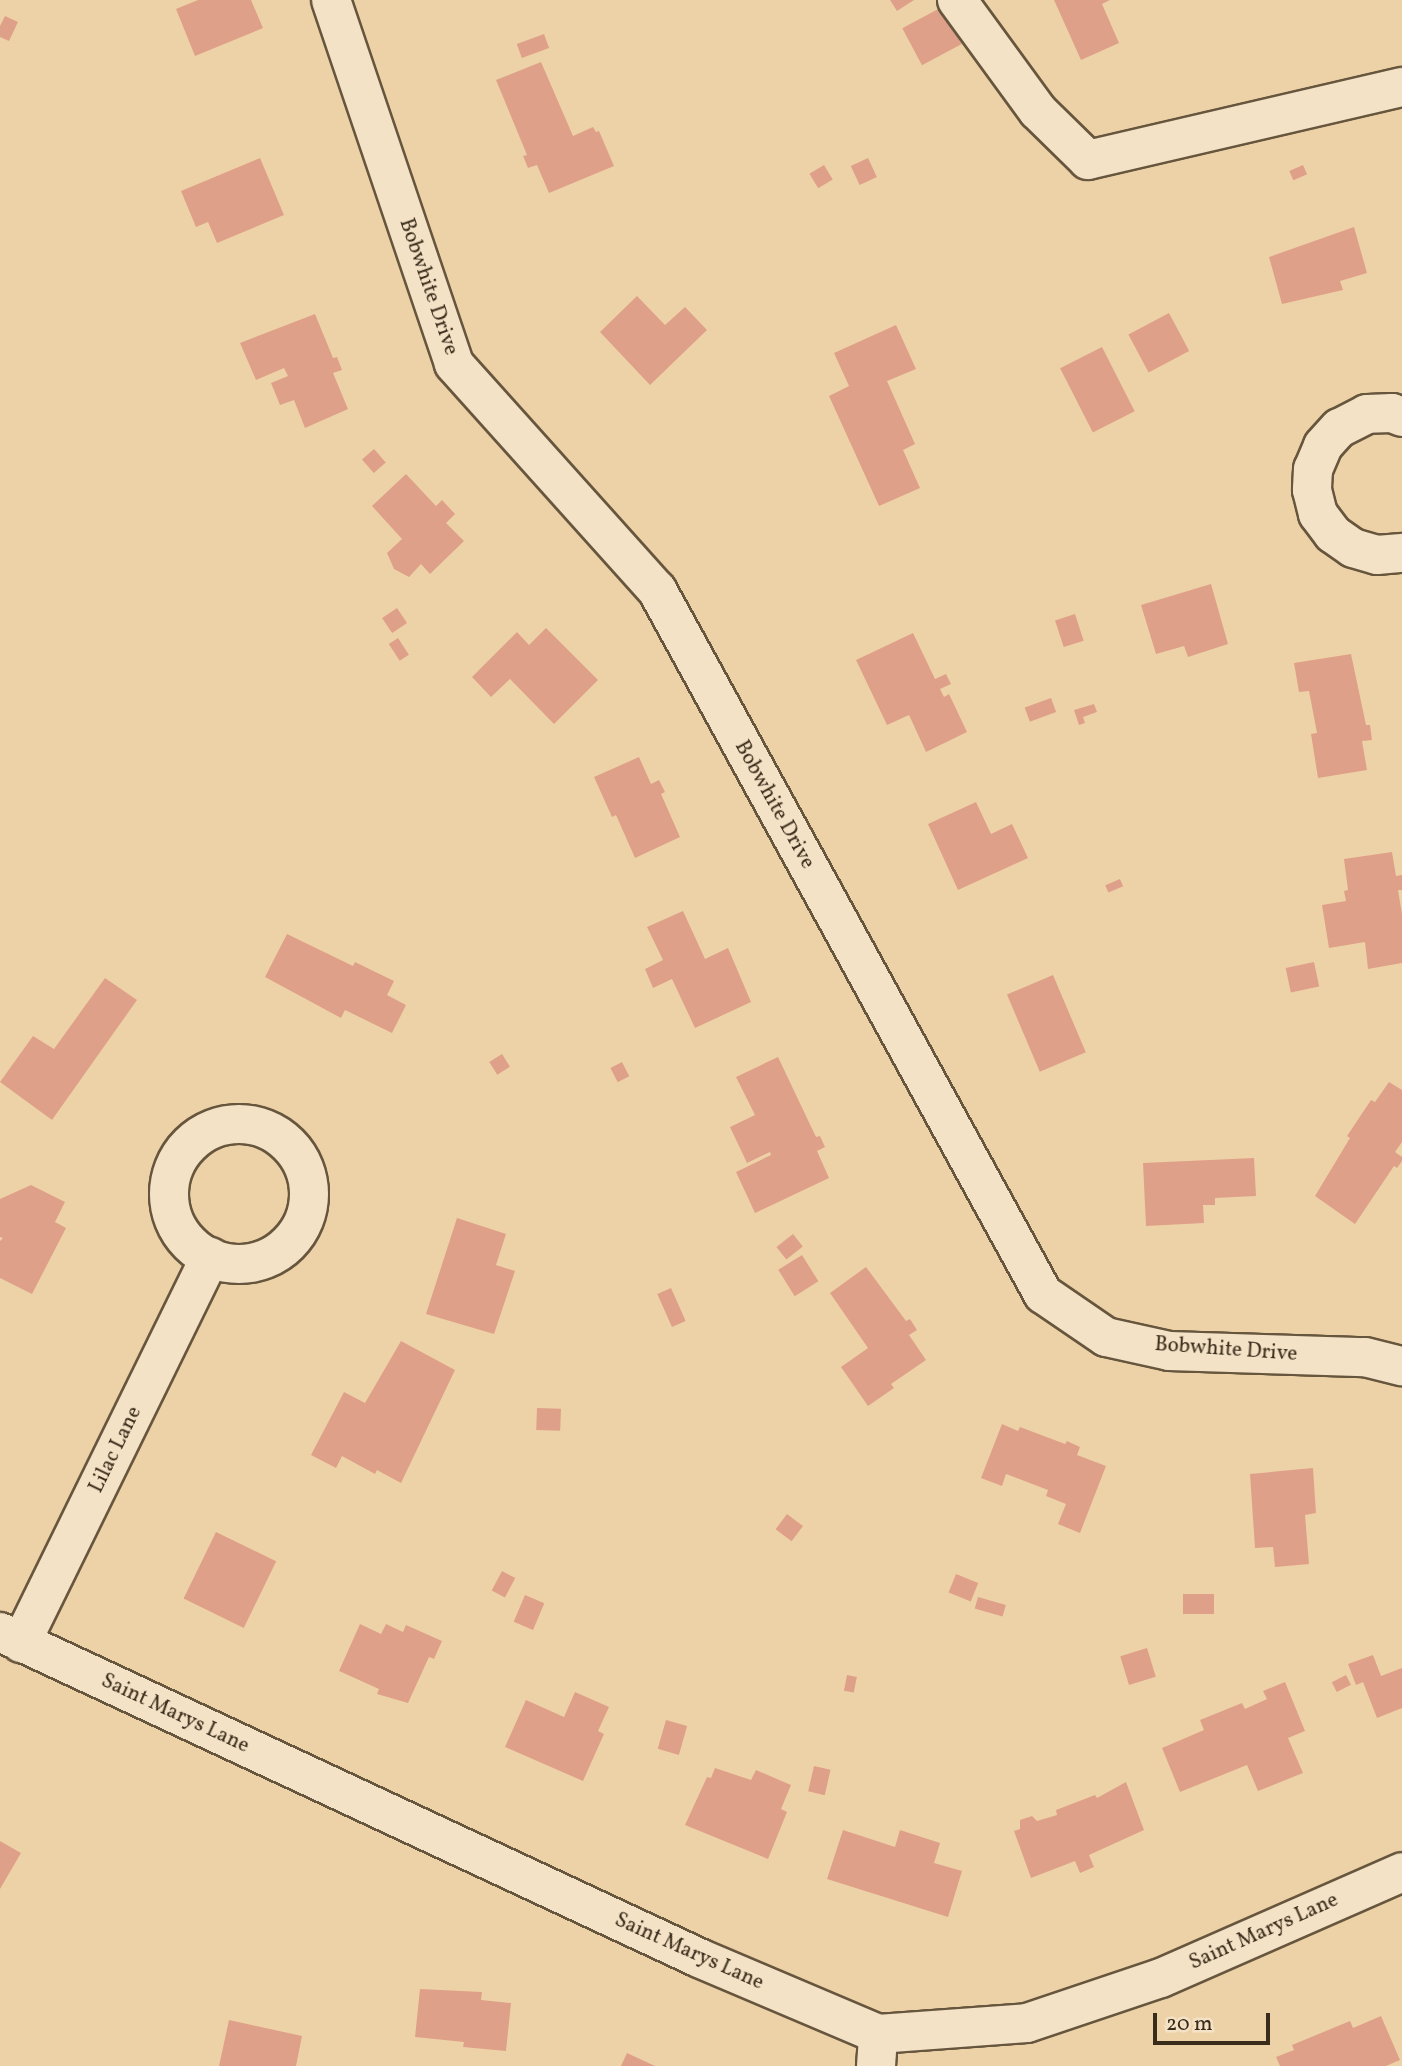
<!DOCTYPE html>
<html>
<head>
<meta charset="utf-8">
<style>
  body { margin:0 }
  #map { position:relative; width:1402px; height:2066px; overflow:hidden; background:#eed2a7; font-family:Vollkorn,serif }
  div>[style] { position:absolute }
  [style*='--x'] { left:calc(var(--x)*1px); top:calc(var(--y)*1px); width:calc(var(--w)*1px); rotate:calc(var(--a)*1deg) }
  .building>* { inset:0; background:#dfa089; transform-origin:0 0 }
  .roads { filter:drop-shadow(2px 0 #67563e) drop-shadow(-2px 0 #67563e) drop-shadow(0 2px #67563e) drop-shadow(0 -2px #67563e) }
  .minor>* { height:38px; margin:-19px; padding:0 19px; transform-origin:19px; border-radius:19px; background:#f4e2c6 }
  .minor>.ring { margin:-19px; padding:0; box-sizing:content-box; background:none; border:38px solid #f4e2c6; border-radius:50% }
  span { translate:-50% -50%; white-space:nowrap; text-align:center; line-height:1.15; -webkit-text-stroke:5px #f4e2c6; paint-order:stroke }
  .street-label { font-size:21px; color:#3a2c1b }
  .scale { position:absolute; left:1153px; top:2013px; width:117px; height:32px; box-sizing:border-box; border:4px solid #3a2c1b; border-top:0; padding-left:9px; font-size:21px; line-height:24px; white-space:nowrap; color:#3a2c1b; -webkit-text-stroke:5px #f4e2c6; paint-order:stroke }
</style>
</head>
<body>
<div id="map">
  <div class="building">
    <i style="clip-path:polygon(198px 0,251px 0,263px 28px,195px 56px,176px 9px)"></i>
    <i style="clip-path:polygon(890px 0,914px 0,897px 11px)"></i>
    <i style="clip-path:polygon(1054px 0,1110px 0,1102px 4px,1119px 43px,1081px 60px)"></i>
    <i style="left:942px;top:7px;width:42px;height:45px;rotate:62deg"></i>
    <i style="clip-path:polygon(5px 16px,18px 22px,9px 41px,0 37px,0 26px)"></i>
    <i style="left:544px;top:34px;width:15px;height:29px;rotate:70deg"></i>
    <i style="clip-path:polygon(541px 62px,573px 136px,593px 127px,596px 132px,599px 131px,614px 166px,549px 193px,537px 165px,528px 168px,523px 156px,527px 155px,496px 80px)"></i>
    <i style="clip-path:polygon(260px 158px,284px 215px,217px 243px,208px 222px,196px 227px,181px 191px)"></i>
    <i style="left:868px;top:158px;width:21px;height:19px;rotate:65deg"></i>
    <i style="left:824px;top:165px;width:17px;height:17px;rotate:59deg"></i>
    <i style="left:1303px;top:165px;width:10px;height:15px;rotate:66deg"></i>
    <i style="clip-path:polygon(1354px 227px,1367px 273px,1340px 281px,1343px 290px,1282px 304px,1269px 257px)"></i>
    <i style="clip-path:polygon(637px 296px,665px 325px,685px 307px,707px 330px,650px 385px,600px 332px)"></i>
    <i style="left:1169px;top:313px;width:43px;height:46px;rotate:62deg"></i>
    <i style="clip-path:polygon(315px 314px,333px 358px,337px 357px,342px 370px,333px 373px,348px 409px,305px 428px,294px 400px,280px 405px,271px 383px,288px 376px,284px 368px,256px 380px,240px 343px)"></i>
    <i style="clip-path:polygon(896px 325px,916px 369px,887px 381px,915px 444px,903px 450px,920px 488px,879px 506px,829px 396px,849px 386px,834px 353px)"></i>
    <i style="left:1102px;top:347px;width:72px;height:47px;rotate:63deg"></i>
    <i style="left:374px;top:449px;width:18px;height:16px;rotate:49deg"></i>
    <i style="clip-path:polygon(406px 474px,436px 506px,442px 500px,455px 514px,446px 523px,464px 541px,430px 574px,421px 564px,409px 577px,394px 569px,387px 553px,402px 539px,372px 506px)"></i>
    <i style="clip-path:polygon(1211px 584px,1228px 644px,1188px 657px,1184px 646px,1156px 654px,1141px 605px)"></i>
    <i style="left:397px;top:608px;width:18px;height:18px;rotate:56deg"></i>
    <i style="left:1075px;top:614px;width:28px;height:21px;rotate:72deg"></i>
    <i style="clip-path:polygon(546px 628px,598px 680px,554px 724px,510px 679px,491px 697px,472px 677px,517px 632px,529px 645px)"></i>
    <i style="clip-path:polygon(913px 633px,935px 679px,946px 674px,951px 684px,940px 689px,944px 697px,949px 694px,967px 732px,926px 752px,909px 715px,887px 725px,856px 660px)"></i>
    <i style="left:398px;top:638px;width:20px;height:11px;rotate:57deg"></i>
    <i style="clip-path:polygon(1351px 654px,1366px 725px,1370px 725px,1372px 740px,1362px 741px,1367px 770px,1318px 778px,1311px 734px,1317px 733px,1309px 691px,1299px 692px,1294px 663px)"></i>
    <i style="left:1051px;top:698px;width:15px;height:28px;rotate:70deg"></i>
    <i style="clip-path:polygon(1094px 704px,1097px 712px,1083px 717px,1085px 723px,1079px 725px,1074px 710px)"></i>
    <i style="clip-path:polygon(639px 757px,651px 784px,659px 780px,665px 792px,661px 794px,680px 837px,635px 858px,616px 815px,612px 817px,594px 777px)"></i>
    <i style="clip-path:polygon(976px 802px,991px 834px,1012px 824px,1028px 858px,958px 890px,928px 824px)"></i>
    <i style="clip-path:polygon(1392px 852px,1396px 876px,1402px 875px,1402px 890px,1398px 890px,1402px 914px,1402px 963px,1368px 969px,1365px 942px,1329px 948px,1322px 905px,1346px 901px,1344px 891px,1348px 890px,1344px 859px)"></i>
    <i style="left:1120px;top:879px;width:8px;height:16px;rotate:67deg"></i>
    <i style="clip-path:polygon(683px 911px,705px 959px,728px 948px,751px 1002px,695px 1028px,672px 979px,653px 988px,645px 969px,663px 960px,647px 927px)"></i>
    <i style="clip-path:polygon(287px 934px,353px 966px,355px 962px,394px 981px,387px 995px,406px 1005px,392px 1033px,345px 1010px,341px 1018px,265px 977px)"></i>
    <i style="left:1314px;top:962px;width:25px;height:29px;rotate:78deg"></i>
    <i style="left:1053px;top:975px;width:84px;height:50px;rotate:67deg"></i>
    <i style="clip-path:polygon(105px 978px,137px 1000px,52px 1120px,0 1082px,33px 1036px,54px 1049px)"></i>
    <i style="left:502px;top:1054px;width:15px;height:15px;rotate:58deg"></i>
    <i style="clip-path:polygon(778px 1057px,816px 1137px,820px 1136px,825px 1147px,817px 1151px,829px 1178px,755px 1213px,736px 1172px,771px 1155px,770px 1152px,747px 1163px,730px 1127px,755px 1115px,736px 1077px)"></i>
    <i style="left:622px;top:1062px;width:16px;height:13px;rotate:63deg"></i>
    <i style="clip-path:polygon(1389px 1082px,1402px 1090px,1402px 1142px,1395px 1152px,1402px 1157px,1402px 1161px,1397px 1168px,1394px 1166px,1355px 1224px,1315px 1196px,1350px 1138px,1347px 1136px,1371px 1100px,1375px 1102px)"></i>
    <i style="clip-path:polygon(1254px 1158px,1256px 1196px,1215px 1198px,1215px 1205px,1203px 1205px,1204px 1223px,1146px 1226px,1143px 1163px)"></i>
    <i style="clip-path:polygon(31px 1185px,65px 1202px,55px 1222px,66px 1228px,32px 1294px,0 1278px,0 1241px,3px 1238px,0 1237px,0 1199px)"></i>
    <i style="clip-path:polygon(457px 1218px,506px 1234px,496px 1265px,515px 1271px,494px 1334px,426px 1314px)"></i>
    <i style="left:793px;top:1234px;width:16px;height:21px;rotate:52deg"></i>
    <i style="left:802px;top:1255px;width:31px;height:28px;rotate:58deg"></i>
    <i style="clip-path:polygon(866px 1267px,906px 1321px,910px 1319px,917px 1330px,909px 1335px,926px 1360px,891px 1384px,894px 1388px,868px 1406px,841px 1367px,868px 1348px,830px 1293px)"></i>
    <i style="left:671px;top:1288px;width:36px;height:15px;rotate:66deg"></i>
    <i style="clip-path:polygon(401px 1341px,455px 1370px,401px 1483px,377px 1470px,375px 1474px,342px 1456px,336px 1468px,311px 1455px,344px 1392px,365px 1403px)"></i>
    <i style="left:537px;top:1408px;width:24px;height:22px;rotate:2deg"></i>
    <i style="clip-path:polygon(1002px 1424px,1018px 1431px,1020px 1427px,1065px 1444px,1067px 1441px,1080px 1447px,1077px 1455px,1106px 1466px,1080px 1533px,1058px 1524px,1066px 1504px,1046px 1496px,1048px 1490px,1006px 1474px,1002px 1486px,981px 1478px)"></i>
    <i style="clip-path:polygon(1313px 1468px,1316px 1513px,1305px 1515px,1309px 1564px,1275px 1567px,1273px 1547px,1255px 1548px,1250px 1474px)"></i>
    <i style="left:787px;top:1514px;width:20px;height:19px;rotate:37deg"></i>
    <i style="left:216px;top:1532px;width:67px;height:74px;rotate:26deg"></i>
    <i style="left:502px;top:1571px;width:15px;height:22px;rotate:28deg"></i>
    <i style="left:956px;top:1574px;width:24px;height:20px;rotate:22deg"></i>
    <i style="left:1183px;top:1594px;width:31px;height:20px"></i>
    <i style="left:525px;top:1595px;width:21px;height:29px;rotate:23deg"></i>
    <i style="left:978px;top:1597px;width:29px;height:12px;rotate:16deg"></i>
    <i style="clip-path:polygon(360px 1624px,381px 1634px,386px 1624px,403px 1632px,406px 1625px,442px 1641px,434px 1659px,429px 1657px,408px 1703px,377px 1694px,379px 1689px,339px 1671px)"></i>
    <i style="left:1147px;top:1648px;width:30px;height:28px;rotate:73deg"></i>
    <i style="clip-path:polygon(1373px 1655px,1381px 1676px,1402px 1668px,1402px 1708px,1377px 1718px,1363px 1682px,1356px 1685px,1348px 1664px)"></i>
    <i style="left:847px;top:1675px;width:10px;height:16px;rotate:11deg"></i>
    <i style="left:1346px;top:1675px;width:11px;height:16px;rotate:63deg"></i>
    <i style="clip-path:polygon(1285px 1682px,1305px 1731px,1288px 1738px,1303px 1773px,1258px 1791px,1247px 1765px,1180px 1792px,1162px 1748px,1204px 1730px,1200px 1720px,1242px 1703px,1245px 1709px,1267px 1699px,1263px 1691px)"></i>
    <i style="clip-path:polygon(575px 1692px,609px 1707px,598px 1731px,604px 1734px,583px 1781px,505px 1747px,526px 1700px,564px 1717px)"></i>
    <i style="left:666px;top:1720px;width:22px;height:30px;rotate:16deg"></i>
    <i style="left:814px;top:1766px;width:17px;height:26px;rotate:13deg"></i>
    <i style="clip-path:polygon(715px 1768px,751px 1780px,756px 1770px,791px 1785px,781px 1809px,787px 1812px,768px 1859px,685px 1825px,707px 1777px,711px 1778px)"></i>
    <i style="clip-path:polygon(1126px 1782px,1144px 1830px,1089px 1855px,1094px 1867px,1080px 1873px,1075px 1861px,1031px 1878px,1014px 1831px,1020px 1829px,1020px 1820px,1032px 1816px,1037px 1821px,1057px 1815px,1056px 1810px,1095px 1795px,1097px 1798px)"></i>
    <i style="clip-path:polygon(843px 1830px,895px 1847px,900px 1830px,940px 1843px,934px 1863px,962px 1871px,948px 1917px,827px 1879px)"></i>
    <i style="clip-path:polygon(0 1841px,21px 1853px,0 1889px)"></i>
    <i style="clip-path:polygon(420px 1989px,482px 1992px,481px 2000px,511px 2003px,506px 2051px,463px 2047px,464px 2042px,415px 2037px)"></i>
    <i style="clip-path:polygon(1381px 2016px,1400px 2060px,1386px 2066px,1280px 2066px,1276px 2057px,1294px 2050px,1292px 2045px,1350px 2021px,1353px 2028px)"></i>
    <i style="clip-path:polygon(229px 2020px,302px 2036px,296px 2066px,219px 2066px)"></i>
    <i style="clip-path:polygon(627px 2053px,655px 2066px,621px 2066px)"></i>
  </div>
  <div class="roads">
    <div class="minor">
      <i style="--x:331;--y:0;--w:384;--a:71.3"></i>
      <i style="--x:454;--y:364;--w:304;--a:48.1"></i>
      <i style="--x:657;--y:590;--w:803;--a:61.26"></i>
      <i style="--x:1043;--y:1294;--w:76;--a:34.3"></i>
      <i style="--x:1106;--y:1337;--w:65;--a:12.5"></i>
      <i style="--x:1169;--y:1351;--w:196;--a:1.8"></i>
      <i style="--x:1365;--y:1357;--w:38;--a:14"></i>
      <i style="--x:957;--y:0;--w:137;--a:53.9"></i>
      <i style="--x:1038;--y:111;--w:70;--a:44.4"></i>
      <i style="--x:1088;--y:160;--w:322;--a:-13.1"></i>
      <i style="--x:1402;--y:417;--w:11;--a:-158"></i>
      <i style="--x:1392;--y:413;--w:25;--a:178"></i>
      <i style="--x:1367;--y:414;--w:31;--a:153"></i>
      <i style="--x:1339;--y:428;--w:24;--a:132"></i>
      <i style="--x:1323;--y:446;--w:25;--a:113"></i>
      <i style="--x:1313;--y:469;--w:21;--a:93"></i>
      <i style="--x:1312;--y:490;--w:25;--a:76"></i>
      <i style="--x:1318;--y:514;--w:25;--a:53"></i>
      <i style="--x:1333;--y:534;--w:24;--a:35"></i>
      <i style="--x:1353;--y:548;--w:25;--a:16"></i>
      <i style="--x:1377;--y:555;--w:25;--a:-5"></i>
      <i class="ring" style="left:169px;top:1124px;width:102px;height:102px"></i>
      <i style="--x:0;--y:1632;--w:771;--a:25"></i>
      <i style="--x:699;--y:1958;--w:194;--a:23"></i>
      <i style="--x:878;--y:2034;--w:149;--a:-4.2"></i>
      <i style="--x:1027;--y:2023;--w:141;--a:-18.6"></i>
      <i style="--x:1161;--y:1978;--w:263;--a:-23.7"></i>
      <i style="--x:21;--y:1643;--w:430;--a:-63.9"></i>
      <i style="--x:876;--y:2066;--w:32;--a:-86"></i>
    </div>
  </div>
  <div class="street-label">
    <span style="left:428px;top:287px;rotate:71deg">Bobwhite Drive</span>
    <span style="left:774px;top:805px;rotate:61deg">Bobwhite Drive</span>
    <span style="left:1226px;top:1350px;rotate:4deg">Bobwhite Drive</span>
    <span style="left:116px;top:1450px;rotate:-64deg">Lilac Lane</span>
    <span style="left:175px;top:1714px;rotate:25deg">Saint Marys Lane</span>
    <span style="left:1264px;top:1932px;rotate:-24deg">Saint Marys Lane</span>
    <span style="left:689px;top:1952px;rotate:24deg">Saint Marys Lane</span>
  </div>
  <div class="scale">20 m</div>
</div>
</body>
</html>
